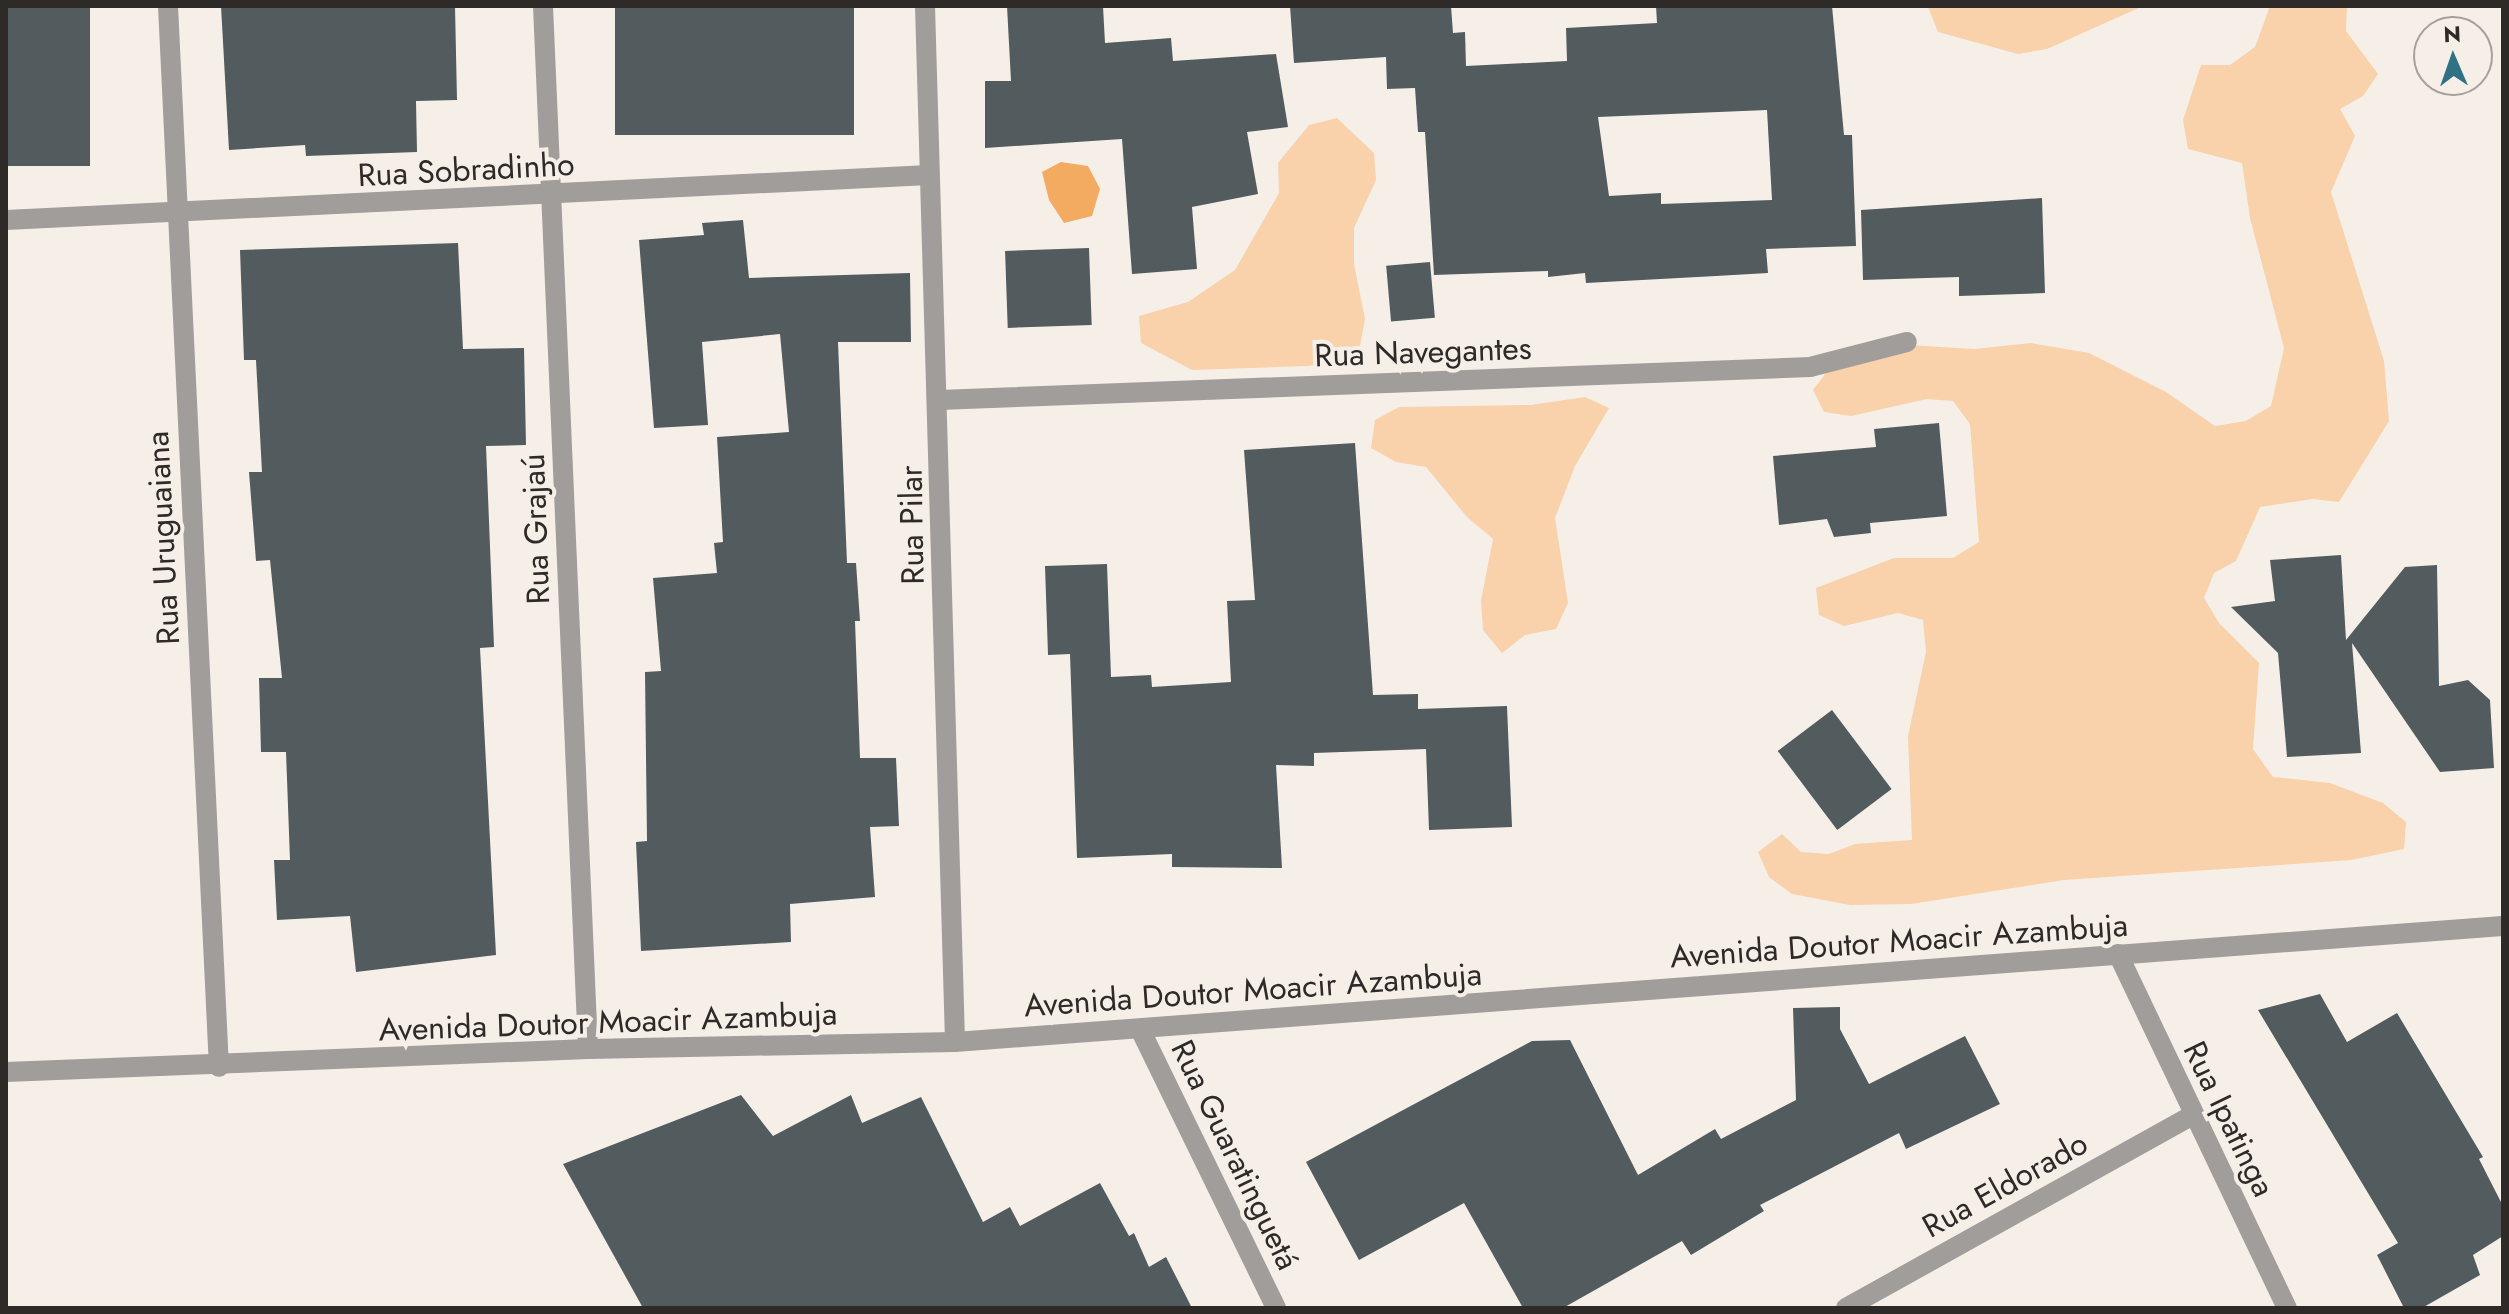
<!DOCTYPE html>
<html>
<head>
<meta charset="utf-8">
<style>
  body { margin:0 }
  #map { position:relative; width:2509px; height:1314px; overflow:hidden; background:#f6efe8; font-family:Jost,sans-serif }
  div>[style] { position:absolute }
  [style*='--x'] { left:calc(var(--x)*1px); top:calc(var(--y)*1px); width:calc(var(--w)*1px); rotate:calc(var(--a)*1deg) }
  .green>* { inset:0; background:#f9d1aa }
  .water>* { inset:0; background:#f2ab61 }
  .building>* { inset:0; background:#525b5e; transform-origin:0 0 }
  .street>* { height:20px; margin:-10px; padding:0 10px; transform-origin:10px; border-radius:10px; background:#a09d9a }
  span { translate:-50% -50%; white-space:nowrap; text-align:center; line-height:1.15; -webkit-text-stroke:8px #f6efe8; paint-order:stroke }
  .street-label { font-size:32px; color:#2d2a28 }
  .frame { position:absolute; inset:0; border:8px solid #2d2a28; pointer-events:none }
  .north { position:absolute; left:2413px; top:16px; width:80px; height:80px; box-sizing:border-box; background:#f6efe8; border:2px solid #a6a09b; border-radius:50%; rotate:358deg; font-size:22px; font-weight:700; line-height:32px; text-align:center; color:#2d2a28 }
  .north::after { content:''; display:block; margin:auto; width:28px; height:36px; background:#2f7283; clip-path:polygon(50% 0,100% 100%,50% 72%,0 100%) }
</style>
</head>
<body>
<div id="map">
  <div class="green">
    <i style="clip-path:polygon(2143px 6px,2047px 49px,2018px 54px,1938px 32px,1928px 7px)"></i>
    <i style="clip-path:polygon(2270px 6px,2347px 6px,2346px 31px,2378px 74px,2363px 96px,2340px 109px,2355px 136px,2331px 192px,2384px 361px,2389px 421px,2339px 502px,2313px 499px,2260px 507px,2236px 561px,2214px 573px,2204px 598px,2219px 623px,2259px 663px,2253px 749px,2273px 777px,2330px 783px,2383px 803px,2406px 822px,2404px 849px,2351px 860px,2064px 880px,1911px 904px,1850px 905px,1792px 894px,1769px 877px,1758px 852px,1782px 834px,1801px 852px,1829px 854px,1855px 844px,1912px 840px,1908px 736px,1926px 652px,1923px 620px,1898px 613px,1844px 626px,1819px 615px,1816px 588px,1894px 558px,1953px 558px,1979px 542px,1970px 424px,1953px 401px,1927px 399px,1851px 416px,1824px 412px,1813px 390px,1829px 369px,1909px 345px,1974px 349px,2031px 343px,2089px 353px,2166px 392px,2215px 426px,2246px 421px,2271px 406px,2284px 348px,2250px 218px,2242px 163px,2188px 149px,2183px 120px,2201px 65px,2230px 65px,2255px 47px)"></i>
    <i style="clip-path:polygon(1337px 118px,1374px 153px,1376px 180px,1354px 228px,1354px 264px,1365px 319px,1360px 346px,1334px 362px,1308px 366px,1192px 370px,1141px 343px,1139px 316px,1188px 302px,1235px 270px,1279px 193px,1278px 163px,1309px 125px)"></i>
    <i style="clip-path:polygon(1585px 397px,1609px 408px,1575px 466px,1555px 518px,1568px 603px,1556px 629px,1525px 635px,1502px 653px,1483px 630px,1481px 601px,1493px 539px,1467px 517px,1426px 467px,1396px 462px,1371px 448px,1375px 420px,1399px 407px,1531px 405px)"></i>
  </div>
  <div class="water">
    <i style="clip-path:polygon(1061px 162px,1088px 166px,1100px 189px,1092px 216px,1064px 223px,1049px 200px,1042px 172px)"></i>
  </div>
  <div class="building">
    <i style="left:6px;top:6px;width:84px;height:160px"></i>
    <i style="clip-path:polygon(221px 6px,455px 6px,457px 100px,416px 101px,417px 152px,306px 156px,305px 145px,229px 150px)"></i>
    <i style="left:615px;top:6px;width:239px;height:129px"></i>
    <i style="clip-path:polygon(1007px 6px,1103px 6px,1105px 43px,1171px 38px,1173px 61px,1276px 54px,1288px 127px,1247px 132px,1258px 194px,1192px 207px,1197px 269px,1132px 274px,1122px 139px,985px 148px,985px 81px,1011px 81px)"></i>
    <i style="clip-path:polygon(evenodd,1290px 6px,1451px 6px,1453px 33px,1465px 32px,1466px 66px,1567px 61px,1566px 28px,1657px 23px,1656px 6px,1832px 6px,1844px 135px,1852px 135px,1856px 246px,1766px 249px,1768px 273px,1716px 276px,1586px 283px,1585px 273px,1548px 277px,1548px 271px,1434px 275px,1425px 132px,1418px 132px,1415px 88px,1387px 89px,1386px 57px,1294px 63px,1290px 6px,1767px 110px,1772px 200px,1661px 204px,1661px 193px,1609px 196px,1598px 117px,1767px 110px)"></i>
    <i style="clip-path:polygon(2042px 198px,2045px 293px,1959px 296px,1959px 277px,1863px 280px,1861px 210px)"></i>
    <i style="clip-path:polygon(743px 220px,749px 278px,910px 273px,911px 342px,838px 342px,847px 563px,856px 563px,860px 621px,855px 621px,860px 758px,896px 758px,899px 826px,870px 827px,875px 897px,790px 904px,791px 942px,641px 951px,636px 842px,647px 841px,645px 672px,661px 671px,653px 578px,717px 573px,714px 543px,723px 542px,717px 437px,789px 432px,780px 334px,702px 342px,708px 425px,654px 428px,639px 240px,704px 235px,702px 223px)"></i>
    <i style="clip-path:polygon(458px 243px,463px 349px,524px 348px,526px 445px,486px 446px,494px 647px,480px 648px,496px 955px,356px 972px,350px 916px,277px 920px,274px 860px,290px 860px,286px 752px,261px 752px,259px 678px,282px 678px,270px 560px,256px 561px,249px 472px,262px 472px,256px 360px,244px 360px,240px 250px)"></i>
    <i style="left:1089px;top:248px;width:77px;height:84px;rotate:88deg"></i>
    <i style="left:1430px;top:262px;width:56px;height:44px;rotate:85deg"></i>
    <i style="clip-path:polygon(1939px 423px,1947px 516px,1870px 523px,1871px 533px,1834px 537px,1827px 519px,1779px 525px,1773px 456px,1876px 447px,1874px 429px)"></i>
    <i style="clip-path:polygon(1355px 443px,1373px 695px,1418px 694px,1418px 709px,1507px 706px,1512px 827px,1429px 830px,1426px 749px,1314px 753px,1314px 766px,1276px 765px,1282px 868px,1172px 867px,1172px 854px,1077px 858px,1070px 654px,1048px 655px,1045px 566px,1107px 564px,1111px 677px,1151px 675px,1152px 687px,1231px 682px,1227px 601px,1255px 600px,1244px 450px)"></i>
    <i style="clip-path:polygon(2341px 555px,2346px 640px,2405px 567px,2437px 565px,2439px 686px,2468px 680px,2490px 700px,2494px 768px,2440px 772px,2352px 643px,2361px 753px,2287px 757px,2278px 653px,2231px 607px,2275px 601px,2270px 560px)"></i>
    <i style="left:1832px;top:710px;width:99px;height:68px;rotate:53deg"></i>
    <i style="clip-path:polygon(2320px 994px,2347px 1042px,2397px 1013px,2483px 1157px,2479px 1159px,2503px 1206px,2503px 1236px,2473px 1255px,2480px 1275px,2422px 1308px,2404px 1308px,2377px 1255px,2398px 1243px,2258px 1010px)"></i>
    <i style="clip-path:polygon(1840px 1007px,1840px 1029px,1869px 1084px,1965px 1036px,2000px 1104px,1906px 1149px,1899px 1133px,1760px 1205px,1764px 1211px,1691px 1255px,1682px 1241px,1563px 1308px,1523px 1308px,1464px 1203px,1359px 1260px,1306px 1162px,1532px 1041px,1570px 1040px,1638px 1175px,1715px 1129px,1721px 1139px,1796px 1100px,1793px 1008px)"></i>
    <i style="clip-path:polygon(741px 1095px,773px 1136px,851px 1095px,862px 1123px,921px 1097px,983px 1222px,1010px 1207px,1020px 1226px,1100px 1183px,1129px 1236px,1134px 1233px,1149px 1267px,1166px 1257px,1192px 1308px,643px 1308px,563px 1164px)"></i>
  </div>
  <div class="street">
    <i style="--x:168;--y:6;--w:1062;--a:87.25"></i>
    <i style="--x:543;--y:6;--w:1044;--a:87.53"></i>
    <i style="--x:925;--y:6;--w:1036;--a:88.34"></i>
    <i style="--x:6;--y:220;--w:924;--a:-2.79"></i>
    <i style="--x:939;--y:400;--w:872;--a:-2.17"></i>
    <i style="--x:1810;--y:367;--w:100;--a:-14.5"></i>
    <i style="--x:2118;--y:954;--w:392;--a:64.5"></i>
    <i style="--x:1140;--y:1029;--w:310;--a:64"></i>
    <i style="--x:6;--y:1072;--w:582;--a:-2.26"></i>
    <i style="--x:588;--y:1049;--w:367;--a:-1.1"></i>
    <i style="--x:955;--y:1042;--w:1552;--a:-4.29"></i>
    <i style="--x:1846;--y:1308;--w:397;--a:-29.1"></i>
  </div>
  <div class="street-label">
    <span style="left:466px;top:170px;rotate:-3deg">Rua Sobradinho</span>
    <span style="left:1423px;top:352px;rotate:-2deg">Rua Navegantes</span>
    <span style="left:912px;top:525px;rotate:-91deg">Rua Pilar</span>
    <span style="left:536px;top:529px;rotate:-92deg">Rua Grajaú</span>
    <span style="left:163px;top:538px;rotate:-93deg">Rua Uruguaiana</span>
    <span style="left:1899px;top:941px;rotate:-4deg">Avenida Doutor Moacir Azambuja</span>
    <span style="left:1253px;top:990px;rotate:-4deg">Avenida Doutor Moacir Azambuja</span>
    <span style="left:608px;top:1022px;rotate:-2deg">Avenida Doutor Moacir Azambuja</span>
    <span style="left:2229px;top:1119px;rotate:64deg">Rua Ipatinga</span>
    <span style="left:1235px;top:1155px;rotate:64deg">Rua Guaratinguetá</span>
    <span style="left:2005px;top:1185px;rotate:-29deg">Rua Eldorado</span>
  </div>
  <div class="frame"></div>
  <div class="north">N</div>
</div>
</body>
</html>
